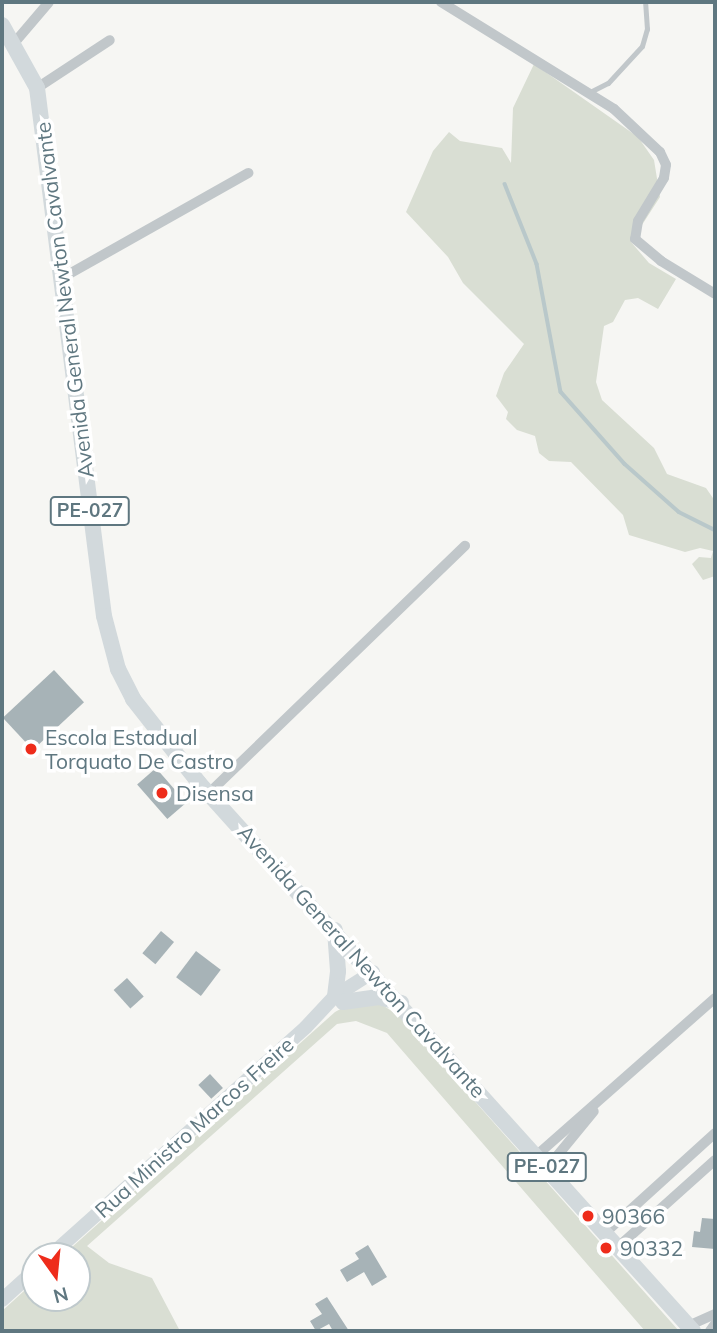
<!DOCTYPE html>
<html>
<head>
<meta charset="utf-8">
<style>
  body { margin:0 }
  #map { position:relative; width:717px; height:1333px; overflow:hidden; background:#f6f6f3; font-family:Mulish,sans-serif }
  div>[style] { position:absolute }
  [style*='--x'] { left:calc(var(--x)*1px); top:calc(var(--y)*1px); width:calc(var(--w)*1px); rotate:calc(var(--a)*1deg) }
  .green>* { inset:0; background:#d9ded3 }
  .stream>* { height:3.5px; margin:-1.75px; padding:0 1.75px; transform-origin:1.75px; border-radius:1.75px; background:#b9c8ca }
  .building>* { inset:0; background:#a7b3b7; transform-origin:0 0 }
  .service>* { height:5px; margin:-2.5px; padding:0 2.5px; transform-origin:2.5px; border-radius:2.5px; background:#c1c7ca }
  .minor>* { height:10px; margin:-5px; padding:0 5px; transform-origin:5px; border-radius:5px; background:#c1c7ca }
  .secondary>* { height:14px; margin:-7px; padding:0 7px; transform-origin:7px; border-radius:7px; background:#d2d9dc }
  .primary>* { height:16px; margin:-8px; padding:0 8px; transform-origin:8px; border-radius:8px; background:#d2d9dc }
  .dots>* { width:19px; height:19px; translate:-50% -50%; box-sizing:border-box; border:4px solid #fff; border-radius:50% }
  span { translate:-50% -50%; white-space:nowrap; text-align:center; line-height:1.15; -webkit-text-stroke:7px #fff; paint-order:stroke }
  .shield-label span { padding:2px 5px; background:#fff; border:2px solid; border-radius:5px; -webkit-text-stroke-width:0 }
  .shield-label { font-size:19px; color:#5f7780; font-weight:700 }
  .street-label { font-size:21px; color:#5f7780 }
  .poi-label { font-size:21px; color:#5f7780 }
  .left { translate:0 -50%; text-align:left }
  .frame { position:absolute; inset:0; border:4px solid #5f7780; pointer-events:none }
  .north { position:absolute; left:21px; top:1242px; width:70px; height:70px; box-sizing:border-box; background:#fff; border:2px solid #bfc9cc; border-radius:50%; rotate:165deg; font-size:19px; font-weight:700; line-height:28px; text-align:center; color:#5f7780 }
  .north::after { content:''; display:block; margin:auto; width:24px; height:32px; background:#ee2c1b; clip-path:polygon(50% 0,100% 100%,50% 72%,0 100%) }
</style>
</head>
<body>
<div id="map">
  <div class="green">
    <i style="clip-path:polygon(534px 64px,638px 137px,654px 160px,660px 197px,631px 242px,649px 263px,676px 279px,658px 309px,638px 298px,625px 300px,613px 322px,604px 326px,596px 382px,602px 400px,654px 448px,667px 474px,706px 488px,715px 501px,715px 576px,703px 580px,692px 564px,699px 557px,711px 558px,713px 551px,700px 548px,685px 552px,629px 535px,623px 515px,571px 462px,549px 461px,539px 453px,535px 436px,517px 430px,506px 419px,508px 412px,496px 396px,504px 373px,524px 344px,463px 283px,448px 257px,406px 212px,433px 151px,449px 132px,460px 141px,502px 148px,511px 163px,513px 108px)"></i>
    <i style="clip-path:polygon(381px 1004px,399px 1016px,679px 1331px,645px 1331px,387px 1033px,356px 1021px,337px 1024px,87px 1246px,109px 1263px,152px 1278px,180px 1331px,2px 1331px,2px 1311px,35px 1281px,35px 1298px,77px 1298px,77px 1256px,62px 1256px,335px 1012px,346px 1006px)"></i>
  </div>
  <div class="stream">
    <i style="--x:505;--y:184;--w:86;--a:68.2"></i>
    <i style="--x:537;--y:264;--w:130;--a:79.4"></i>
    <i style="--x:561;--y:392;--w:96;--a:48.4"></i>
    <i style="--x:625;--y:464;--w:72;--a:41.6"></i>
    <i style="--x:679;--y:512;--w:40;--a:26.6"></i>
  </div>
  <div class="building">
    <i style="left:54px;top:670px;width:44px;height:70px;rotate:47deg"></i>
    <i style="left:156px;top:768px;width:46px;height:25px;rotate:49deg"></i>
    <i style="left:161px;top:931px;width:17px;height:29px;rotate:40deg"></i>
    <i style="left:196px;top:951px;width:31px;height:33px;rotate:37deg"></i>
    <i style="left:127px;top:978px;width:25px;height:18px;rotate:48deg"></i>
    <i style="left:210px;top:1074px;width:19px;height:16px;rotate:47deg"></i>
    <i style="clip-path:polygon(702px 1218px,715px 1219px,715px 1249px,692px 1247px,694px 1231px,700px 1232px)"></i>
    <i style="clip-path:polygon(368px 1245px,387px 1277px,372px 1286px,364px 1272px,347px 1282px,340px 1270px,359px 1259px,355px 1253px)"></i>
    <i style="clip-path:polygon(327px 1297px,349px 1331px,333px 1331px,329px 1324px,316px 1331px,310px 1321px,322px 1314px,315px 1304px)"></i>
  </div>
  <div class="service">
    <i style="--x:588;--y:93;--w:22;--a:-27"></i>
    <i style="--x:608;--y:83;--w:50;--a:-47.4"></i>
    <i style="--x:642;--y:46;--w:18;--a:-74"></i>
    <i style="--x:647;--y:29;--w:27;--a:-94"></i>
  </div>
  <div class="minor">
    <i style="--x:441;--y:2;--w:203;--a:31.7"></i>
    <i style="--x:614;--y:109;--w:63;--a:43.1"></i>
    <i style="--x:660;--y:152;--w:14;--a:65"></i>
    <i style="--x:666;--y:165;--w:13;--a:99"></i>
    <i style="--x:664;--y:178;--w:50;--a:121.2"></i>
    <i style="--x:638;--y:221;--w:18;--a:99"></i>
    <i style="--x:635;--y:239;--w:34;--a:40"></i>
    <i style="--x:661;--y:261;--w:63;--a:31.4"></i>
    <i style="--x:15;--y:42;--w:52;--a:-49.6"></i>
    <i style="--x:37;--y:88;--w:87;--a:-33.3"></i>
    <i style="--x:62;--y:278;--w:214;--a:-29.4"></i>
    <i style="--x:209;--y:793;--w:356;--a:-44"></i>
    <i style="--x:537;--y:1155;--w:237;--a:-41.4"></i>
    <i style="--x:548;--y:1167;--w:72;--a:-50.6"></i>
    <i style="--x:606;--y:1232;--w:147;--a:-42.2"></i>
    <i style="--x:618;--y:1247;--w:130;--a:-41.9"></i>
    <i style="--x:688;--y:1326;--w:30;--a:-24"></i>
    <i style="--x:710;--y:1331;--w:9;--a:-54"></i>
  </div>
  <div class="secondary">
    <i style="--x:50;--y:1256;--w:343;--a:-41.8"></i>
    <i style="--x:306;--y:1027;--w:42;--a:-46.9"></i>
    <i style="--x:335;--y:996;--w:45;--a:-32.3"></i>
    <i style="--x:2;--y:1300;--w:45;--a:-42.3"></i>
  </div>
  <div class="primary">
    <i style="--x:2;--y:25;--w:72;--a:60.9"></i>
    <i style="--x:37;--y:88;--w:532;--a:82.77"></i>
    <i style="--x:104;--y:616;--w:55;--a:75.2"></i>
    <i style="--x:118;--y:669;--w:34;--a:63"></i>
    <i style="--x:133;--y:699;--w:107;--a:51.8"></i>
    <i style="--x:199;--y:783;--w:738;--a:47.97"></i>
    <i style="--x:335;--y:996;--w:25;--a:-83"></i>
    <i style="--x:338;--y:971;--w:41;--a:-94.2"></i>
    <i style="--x:343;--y:1002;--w:36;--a:-8"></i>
    <i style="--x:379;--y:997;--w:23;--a:15"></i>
  </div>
  <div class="dots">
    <i style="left:31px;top:749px;background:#ee2c1b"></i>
    <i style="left:162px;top:793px;background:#ee2c1b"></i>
    <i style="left:588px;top:1216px;background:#ee2c1b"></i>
    <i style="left:606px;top:1248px;background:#ee2c1b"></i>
  </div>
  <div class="shield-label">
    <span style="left:90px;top:511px">PE-027</span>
    <span style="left:547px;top:1167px">PE-027</span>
  </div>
  <div class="street-label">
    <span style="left:64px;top:300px;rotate:-97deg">Avenida General Newton Cavalvante</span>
    <span style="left:362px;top:961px;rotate:48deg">Avenida General Newton Cavalvante</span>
    <span style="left:194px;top:1127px;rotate:-42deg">Rua Ministro Marcos Freire</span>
  </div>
  <div class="poi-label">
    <span class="left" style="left:45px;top:749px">Escola Estadual<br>Torquato De Castro</span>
    <span class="left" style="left:176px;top:793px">Disensa</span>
    <span class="left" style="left:602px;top:1216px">90366</span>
    <span class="left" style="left:620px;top:1248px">90332</span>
  </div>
  <div class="frame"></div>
  <div class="north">N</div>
</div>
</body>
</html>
